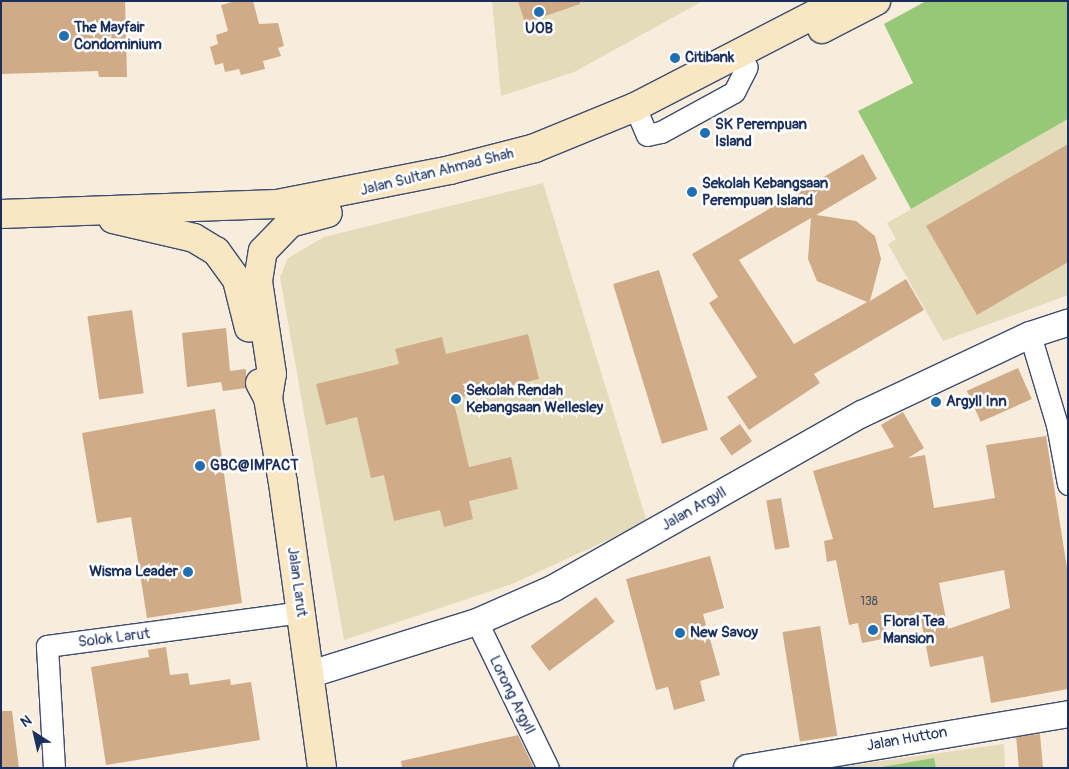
<!DOCTYPE html>
<html>
<head>
<meta charset="utf-8">
<style>
  body { margin:0 }
  #map { position:relative; width:1069px; height:769px; overflow:hidden; background:#f8eddd; font-family:Pangolin,sans-serif }
  div>[style] { position:absolute }
  [style*='--x'] { left:calc(var(--x)*1px); top:calc(var(--y)*1px); width:calc(var(--w)*1px); rotate:calc(var(--a)*1deg) }
  .built>* { inset:0; background:#e4dbba }
  .green>* { inset:0; background:#97c878 }
  .building>* { inset:0; background:#cfac87; transform-origin:0 0 }
  .roads { filter:drop-shadow(1px 0 #3c4c71) drop-shadow(-1px 0 #3c4c71) drop-shadow(0 1px #3c4c71) drop-shadow(0 -1px #3c4c71) }
  .minor>* { height:21px; margin:-10.5px; padding:0 10.5px; transform-origin:10.5px; border-radius:10.5px; background:#fff }
  .tertiary>* { height:26px; margin:-13px; padding:0 13px; transform-origin:13px; border-radius:13px; background:#fff }
  .secondary>* { height:28px; margin:-14px; padding:0 14px; transform-origin:14px; border-radius:14px; background:#f9e7c3 }
  .dots>* { width:14px; height:14px; translate:-50% -50%; box-sizing:border-box; border:2px solid #fff; border-radius:50% }
  span { translate:-50% -50%; white-space:nowrap; text-align:center; line-height:1.15; -webkit-text-stroke:5px #fff; paint-order:stroke }
  .number-label { font-size:12px; color:#484e68 }
  .number-label span { -webkit-text-stroke-width:0 }
  .poi-label { font-size:15px; color:#1b2f5e; font-weight:700 }
  .left { translate:0 -50%; text-align:left }
  .right { translate:-100% -50%; text-align:right }
  .street-label { font-size:15px; color:#1b2f5e }
  .frame { position:absolute; inset:0; border:2px solid #1b2f5e; pointer-events:none }
  .north { position:absolute; left:10px; top:709px; width:50px; height:50px; -webkit-text-stroke:4px #fff; paint-order:stroke; rotate:325deg; font-size:14px; font-weight:700; line-height:20px; text-align:center; color:#1b2f5e }
  .north::after { content:''; display:block; margin:auto; width:18px; height:22px; background:#1b2f5e; clip-path:polygon(50% 0,100% 100%,50% 72%,0 100%) }
</style>
</head>
<body>
<div id="map">
  <div class="built">
    <i style="clip-path:polygon(492px 1px,703px 1px,574px 72px,501px 96px)"></i>
    <i style="clip-path:polygon(1068px 119px,1068px 295px,943px 341px,888px 244px,896px 239px,887px 223px)"></i>
    <i style="clip-path:polygon(543px 183px,647px 522px,512px 584px,344px 640px,280px 277px,288px 258px,324px 237px)"></i>
    <i style="clip-path:polygon(1004px 744px,1005px 768px,838px 767px)"></i>
  </div>
  <div class="green">
    <i style="clip-path:polygon(926px 1px,1068px 1px,1068px 119px,911px 209px,858px 111px,913px 83px,884px 24px)"></i>
    <i style="clip-path:polygon(934px 758px,936px 768px,876px 768px)"></i>
  </div>
  <div class="building">
    <i style="clip-path:polygon(1px 1px,125px 1px,127px 77px,99px 77px,98px 71px,1px 74px)"></i>
    <i style="clip-path:polygon(236px 1px,253px 1px,259px 24px,278px 23px,284px 46px,278px 48px,281px 56px,263px 61px,265px 69px,241px 75px,239px 69px,225px 72px,223px 63px,215px 65px,210px 47px,218px 44px,216px 35px,228px 31px,221px 5px)"></i>
    <i style="clip-path:polygon(518px 1px,580px 1px,580px 4px,525px 23px)"></i>
    <i style="clip-path:polygon(1068px 144px,1068px 262px,977px 315px,926px 226px)"></i>
    <i style="clip-path:polygon(evenodd,863px 154px,877px 179px,816px 215px,856px 221px,875px 236px,881px 259px,870px 301px,906px 279px,924px 310px,814px 374px,820px 383px,749px 430px,727px 397px,757px 377px,709px 303px,718px 297px,692px 254px,863px 154px,811px 218px,808px 259px,817px 281px,867px 302px,794px 344px,739px 260px,811px 218px)"></i>
    <i style="left:659px;top:270px;width:167px;height:48px;rotate:73deg"></i>
    <i style="left:132px;top:310px;width:84px;height:45px;rotate:82deg"></i>
    <i style="clip-path:polygon(226px 328px,230px 371px,246px 369px,246px 388px,223px 391px,221px 382px,187px 387px,182px 333px)"></i>
    <i style="clip-path:polygon(528px 334px,539px 379px,453px 399px,469px 467px,511px 457px,518px 489px,469px 501px,473px 519px,444px 527px,440px 510px,394px 521px,384px 475px,371px 478px,357px 417px,326px 425px,316px 384px,399px 364px,395px 349px,442px 337px,446px 354px)"></i>
    <i style="left:1018px;top:368px;width:34px;height:56px;rotate:66deg"></i>
    <i style="clip-path:polygon(215px 409px,242px 603px,147px 618px,131px 517px,97px 523px,82px 433px)"></i>
    <i style="clip-path:polygon(evenodd,903px 412px,924px 448px,908px 458px,925px 455px,934px 508px,995px 498px,986px 445px,1046px 436px,1068px 574px,1068px 689px,991px 703px,983px 656px,930px 667px,920px 615px,885px 623px,888px 638px,862px 643px,858px 623px,849px 625px,836px 560px,827px 562px,824px 541px,833px 539px,813px 471px,894px 447px,881px 425px,903px 412px,1004px 570px,1010px 608px,948px 629px,939px 583px,1004px 570px)"></i>
    <i style="left:740px;top:424px;width:21px;height:25px;rotate:55deg"></i>
    <i style="left:781px;top:498px;width:50px;height:15px;rotate:80deg"></i>
    <i style="clip-path:polygon(710px 556px,724px 608px,703px 614px,720px 675px,700px 681px,705px 701px,674px 710px,668px 687px,656px 690px,626px 579px)"></i>
    <i style="left:596px;top:597px;width:31px;height:82px;rotate:53deg"></i>
    <i style="left:820px;top:626px;width:111px;height:38px;rotate:81deg"></i>
    <i style="clip-path:polygon(166px 647px,170px 675px,188px 673px,190px 685px,230px 679px,231px 685px,251px 682px,260px 740px,106px 765px,91px 667px,149px 657px,148px 650px)"></i>
    <i style="clip-path:polygon(1px 711px,12px 711px,19px 768px,1px 768px)"></i>
    <i style="left:1040px;top:734px;width:34px;height:24px;rotate:85deg"></i>
    <i style="clip-path:polygon(518px 735px,534px 768px,402px 768px,401px 761px)"></i>
  </div>
  <div class="roads">
    <div class="minor">
      <i style="--x:635;--y:107;--w:30;--a:67"></i>
      <i style="--x:647;--y:135;--w:14;--a:-12"></i>
      <i style="--x:661;--y:132;--w:83;--a:-28.7"></i>
      <i style="--x:734;--y:92;--w:28;--a:-63"></i>
      <i style="--x:1030;--y:335;--w:94;--a:73.3"></i>
      <i style="--x:1057;--y:425;--w:60;--a:79.4"></i>
      <i style="--x:477;--y:622;--w:162;--a:64.1"></i>
      <i style="--x:54;--y:768;--w:122;--a:-93.3"></i>
      <i style="--x:47;--y:646;--w:256;--a:-7.6"></i>
    </div>
    <div class="tertiary">
      <i style="--x:311;--y:674;--w:174;--a:-17.4"></i>
      <i style="--x:477;--y:622;--w:84;--a:-23.8"></i>
      <i style="--x:554;--y:588;--w:354;--a:-29.5"></i>
      <i style="--x:862;--y:414;--w:186;--a:-25.2"></i>
      <i style="--x:1030;--y:335;--w:40;--a:-18"></i>
      <i style="--x:747;--y:768;--w:326;--a:-9.5"></i>
    </div>
    <div class="secondary">
      <i style="--x:822;--y:29;--w:61;--a:-27.4"></i>
      <i style="--x:1;--y:214;--w:276;--a:-2.1"></i>
      <i style="--x:277;--y:204;--w:176;--a:-11.1"></i>
      <i style="--x:450;--y:170;--w:88;--a:-14.5"></i>
      <i style="--x:535;--y:148;--w:108;--a:-22.3"></i>
      <i style="--x:635;--y:107;--w:231;--a:-27.3"></i>
      <i style="--x:113;--y:219;--w:83;--a:13.2"></i>
      <i style="--x:194;--y:238;--w:26;--a:31"></i>
      <i style="--x:216;--y:251;--w:36;--a:54"></i>
      <i style="--x:237;--y:280;--w:49;--a:76"></i>
      <i style="--x:260;--y:383;--w:17;--a:62"></i>
      <i style="--x:268;--y:398;--w:86;--a:80"></i>
      <i style="--x:283;--y:483;--w:288;--a:82.2"></i>
      <i style="--x:268;--y:398;--w:24;--a:-81"></i>
      <i style="--x:272;--y:374;--w:94;--a:-98.6"></i>
      <i style="--x:258;--y:281;--w:30;--a:-81"></i>
      <i style="--x:263;--y:251;--w:39;--a:-46"></i>
      <i style="--x:290;--y:223;--w:39;--a:-15"></i>
    </div>
  </div>
  <div class="dots">
    <i style="left:539px;top:12px;background:#1f6fb2"></i>
    <i style="left:64px;top:36px;background:#1f6fb2"></i>
    <i style="left:675px;top:58px;background:#1f6fb2"></i>
    <i style="left:705px;top:133px;background:#1f6fb2"></i>
    <i style="left:692px;top:192px;background:#1f6fb2"></i>
    <i style="left:456px;top:399px;background:#1f6fb2"></i>
    <i style="left:936px;top:402px;background:#1f6fb2"></i>
    <i style="left:200px;top:466px;background:#1f6fb2"></i>
    <i style="left:188px;top:572px;background:#1f6fb2"></i>
    <i style="left:873px;top:630px;background:#1f6fb2"></i>
    <i style="left:680px;top:633px;background:#1f6fb2"></i>
  </div>
  <div class="number-label">
    <span style="left:869px;top:602px">138</span>
  </div>
  <div class="poi-label">
    <span class="left" style="left:74px;top:36px">The Mayfair<br>Condominium</span>
    <span style="left:539px;top:29px">UOB</span>
    <span class="left" style="left:685px;top:58px">Citibank</span>
    <span class="left" style="left:715px;top:133px">SK Perempuan<br>Island</span>
    <span class="left" style="left:702px;top:192px">Sekolah Kebangsaan<br>Perempuan Island</span>
    <span class="left" style="left:466px;top:399px">Sekolah Rendah<br>Kebangsaan Wellesley</span>
    <span class="left" style="left:946px;top:402px">Argyll Inn</span>
    <span class="left" style="left:210px;top:466px">GBC@IMPACT</span>
    <span class="right" style="left:178px;top:572px">Wisma Leader</span>
    <span class="left" style="left:883px;top:630px">Floral Tea<br>Mansion</span>
    <span class="left" style="left:690px;top:633px">New Savoy</span>
  </div>
  <div class="street-label">
    <span style="left:437px;top:172px;rotate:-14deg">Jalan Sultan Ahmad Shah</span>
    <span style="left:694px;top:509px;rotate:-30deg">Jalan Argyll</span>
    <span style="left:297px;top:582px;rotate:82deg">Jalan Larut</span>
    <span style="left:114px;top:638px;rotate:-7deg">Solok Larut</span>
    <span style="left:512px;top:695px;rotate:64deg">Lorong Argyll</span>
    <span style="left:907px;top:739px;rotate:-10deg">Jalan Hutton</span>
  </div>
  <div class="frame"></div>
  <div class="north">N</div>
</div>
</body>
</html>
